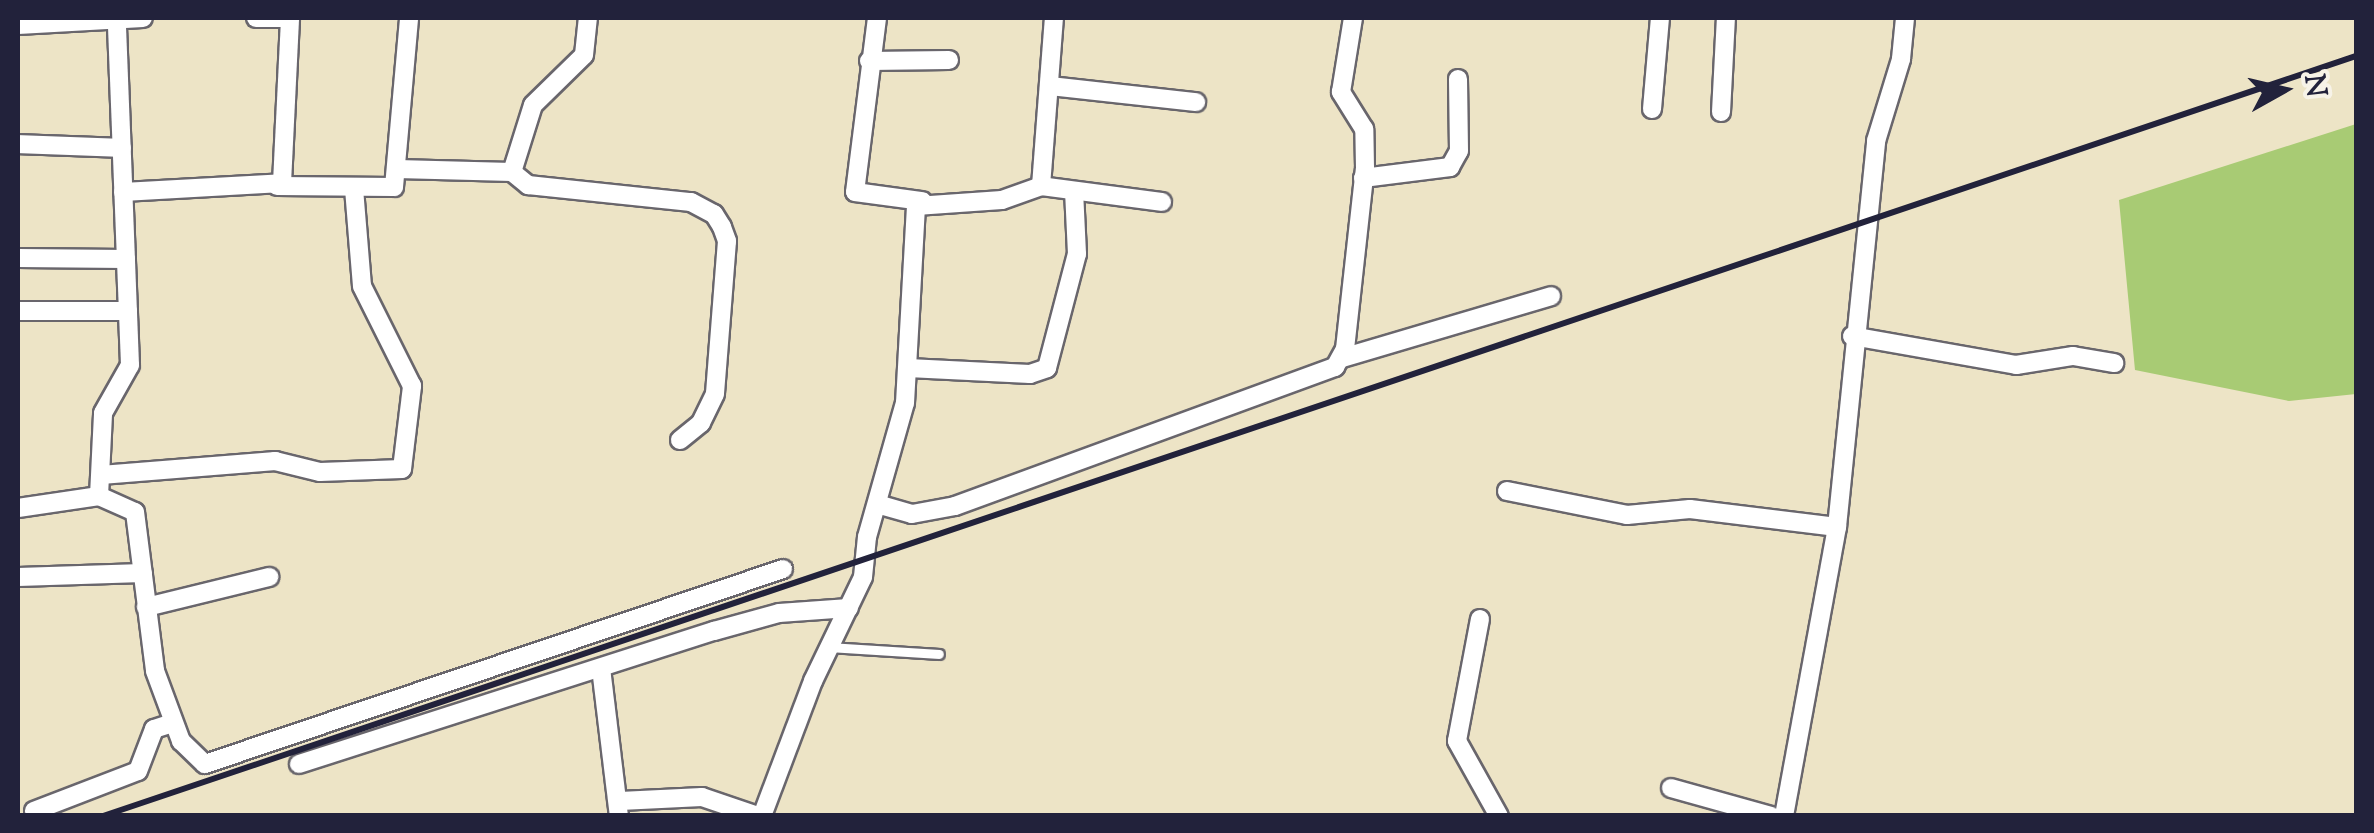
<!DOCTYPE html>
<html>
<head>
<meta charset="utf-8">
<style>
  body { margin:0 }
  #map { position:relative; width:2374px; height:833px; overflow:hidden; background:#ede4c6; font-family:"Sorts Mill Goudy",serif }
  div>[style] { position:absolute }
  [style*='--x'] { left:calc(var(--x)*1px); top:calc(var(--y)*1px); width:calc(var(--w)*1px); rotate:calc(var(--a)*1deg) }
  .green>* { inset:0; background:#a8cb74 }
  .roads { filter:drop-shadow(2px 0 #69666c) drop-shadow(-2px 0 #69666c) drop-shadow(0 2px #69666c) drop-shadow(0 -2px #69666c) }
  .lane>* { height:9px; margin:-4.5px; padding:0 4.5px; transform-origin:4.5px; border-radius:4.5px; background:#fff }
  .street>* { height:18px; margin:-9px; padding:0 9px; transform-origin:9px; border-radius:9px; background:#fff }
  .rail>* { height:6px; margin:-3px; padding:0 3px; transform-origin:3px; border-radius:3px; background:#22223b }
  span { translate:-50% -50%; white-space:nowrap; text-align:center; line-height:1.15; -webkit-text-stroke:9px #f7f3e8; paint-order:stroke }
  .frame { position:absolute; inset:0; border:20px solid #22223b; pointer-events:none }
  .north { position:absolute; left:2234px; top:40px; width:100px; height:100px; -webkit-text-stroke:8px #f7f3e8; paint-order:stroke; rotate:82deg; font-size:28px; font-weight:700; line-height:40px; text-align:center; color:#22223b }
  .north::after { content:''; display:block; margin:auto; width:35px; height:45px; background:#22223b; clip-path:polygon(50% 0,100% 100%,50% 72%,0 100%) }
</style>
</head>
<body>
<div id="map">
  <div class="green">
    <i style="clip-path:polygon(2356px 124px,2356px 394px,2289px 401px,2135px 370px,2119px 200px)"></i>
  </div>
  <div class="roads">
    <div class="lane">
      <i style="--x:829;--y:647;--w:110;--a:3.6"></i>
    </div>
    <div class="street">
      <i style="--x:256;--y:18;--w:29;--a:0"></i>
      <i style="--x:877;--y:18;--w:175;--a:97.2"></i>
      <i style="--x:855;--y:192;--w:68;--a:7.7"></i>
      <i style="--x:18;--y:25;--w:125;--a:-3.2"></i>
      <i style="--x:869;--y:61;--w:80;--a:-0.7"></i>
      <i style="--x:1050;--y:86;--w:147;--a:6.3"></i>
      <i style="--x:1652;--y:109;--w:91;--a:-85"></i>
      <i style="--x:1721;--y:112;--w:94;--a:-87"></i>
      <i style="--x:18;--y:144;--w:104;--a:2.2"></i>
      <i style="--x:397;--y:169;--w:115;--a:1.5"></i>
      <i style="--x:512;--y:172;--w:70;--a:-72.6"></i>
      <i style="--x:533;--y:105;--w:71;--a:-44.4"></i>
      <i style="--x:584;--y:55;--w:37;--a:-84"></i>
      <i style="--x:512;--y:172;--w:21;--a:39"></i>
      <i style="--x:528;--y:185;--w:164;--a:6"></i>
      <i style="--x:691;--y:202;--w:26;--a:28"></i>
      <i style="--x:714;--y:214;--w:15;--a:58"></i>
      <i style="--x:722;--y:227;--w:15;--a:70"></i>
      <i style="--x:727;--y:241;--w:153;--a:94.5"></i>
      <i style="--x:715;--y:394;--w:32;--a:116"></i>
      <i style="--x:701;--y:423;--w:27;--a:141"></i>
      <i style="--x:1363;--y:178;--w:88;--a:-7.2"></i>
      <i style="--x:1450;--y:167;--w:18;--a:-61"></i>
      <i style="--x:1459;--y:151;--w:72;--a:-90.8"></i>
      <i style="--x:277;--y:186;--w:117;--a:0.5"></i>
      <i style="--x:394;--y:187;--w:170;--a:-84.9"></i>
      <i style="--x:1041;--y:186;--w:122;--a:7.5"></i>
      <i style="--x:123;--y:192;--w:159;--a:-3.2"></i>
      <i style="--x:282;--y:183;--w:165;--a:-87.2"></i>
      <i style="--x:18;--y:258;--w:108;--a:0.5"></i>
      <i style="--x:18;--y:311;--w:110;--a:0"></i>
      <i style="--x:1852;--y:336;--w:167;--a:10"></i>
      <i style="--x:2016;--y:365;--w:58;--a:-9"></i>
      <i style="--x:2073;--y:356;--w:42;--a:9.7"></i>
      <i style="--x:1342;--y:358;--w:218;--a:-16.5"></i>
      <i style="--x:908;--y:368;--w:122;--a:2.8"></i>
      <i style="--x:1030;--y:374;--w:18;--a:-19"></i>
      <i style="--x:1047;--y:368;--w:118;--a:-75.3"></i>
      <i style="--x:1077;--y:254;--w:63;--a:-92.7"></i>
      <i style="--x:101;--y:475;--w:175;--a:-4.6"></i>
      <i style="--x:275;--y:461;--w:46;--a:13.7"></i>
      <i style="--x:320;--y:472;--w:82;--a:-2.1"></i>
      <i style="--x:402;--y:469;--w:84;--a:-83.1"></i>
      <i style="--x:412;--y:386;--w:112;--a:-116.6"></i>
      <i style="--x:362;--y:286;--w:97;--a:-94.7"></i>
      <i style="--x:1507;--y:491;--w:122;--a:11.3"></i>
      <i style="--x:1627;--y:515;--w:63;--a:-5.4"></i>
      <i style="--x:1690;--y:509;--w:148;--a:7"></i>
      <i style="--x:99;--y:496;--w:39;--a:24"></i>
      <i style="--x:135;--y:512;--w:160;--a:82.8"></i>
      <i style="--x:155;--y:671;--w:75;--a:69.6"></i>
      <i style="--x:181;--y:741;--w:33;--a:44"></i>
      <i style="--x:205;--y:764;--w:610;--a:-18.64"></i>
      <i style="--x:877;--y:504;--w:36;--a:16"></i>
      <i style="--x:912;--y:514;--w:44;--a:-10.5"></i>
      <i style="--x:955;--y:506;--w:405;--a:-20.1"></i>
      <i style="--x:1335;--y:367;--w:21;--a:-61"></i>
      <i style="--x:1345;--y:349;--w:182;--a:-83.7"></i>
      <i style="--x:1365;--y:168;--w:39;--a:-91"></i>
      <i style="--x:1364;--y:129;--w:44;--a:-121.9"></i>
      <i style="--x:1341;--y:92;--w:75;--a:-80.8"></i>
      <i style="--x:18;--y:508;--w:82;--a:-8.4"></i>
      <i style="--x:99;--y:496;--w:83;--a:-87.2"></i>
      <i style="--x:103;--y:413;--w:55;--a:-60.6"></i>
      <i style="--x:130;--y:365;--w:341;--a:-92.2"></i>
      <i style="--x:18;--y:577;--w:125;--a:-1.8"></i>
      <i style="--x:146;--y:607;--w:127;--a:-13.7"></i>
      <i style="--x:1480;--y:619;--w:124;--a:100.7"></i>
      <i style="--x:1457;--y:741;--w:86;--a:60.8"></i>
      <i style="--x:601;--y:668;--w:149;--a:83.1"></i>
      <i style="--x:299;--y:764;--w:436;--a:-17.8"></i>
      <i style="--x:714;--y:631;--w:67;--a:-15.5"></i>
      <i style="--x:779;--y:613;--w:70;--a:-4.1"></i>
      <i style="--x:1671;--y:788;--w:104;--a:15.6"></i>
      <i style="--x:620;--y:801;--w:82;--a:-2.8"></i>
      <i style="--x:702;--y:797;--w:59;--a:18.7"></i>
      <i style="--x:34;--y:811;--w:111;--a:-21"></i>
      <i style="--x:138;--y:771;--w:45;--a:-69.1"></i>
      <i style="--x:154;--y:729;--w:20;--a:-18"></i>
      <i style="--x:762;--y:816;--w:144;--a:-69.3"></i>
      <i style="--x:813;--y:681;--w:115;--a:-64.3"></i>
      <i style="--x:863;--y:577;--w:40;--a:-84.3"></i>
      <i style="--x:867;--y:537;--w:139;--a:-74.2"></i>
      <i style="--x:905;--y:403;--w:197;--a:-86.8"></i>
      <i style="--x:916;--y:206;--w:86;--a:-4"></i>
      <i style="--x:1002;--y:200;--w:41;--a:-19.7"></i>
      <i style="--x:1041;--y:186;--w:169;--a:-85.6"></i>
      <i style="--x:1784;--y:816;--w:294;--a:-79.6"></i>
      <i style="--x:1837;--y:527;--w:388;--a:-84.2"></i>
      <i style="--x:1876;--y:141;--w:86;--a:-73"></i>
      <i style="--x:1901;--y:59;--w:41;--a:-84.4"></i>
    </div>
  </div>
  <div class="rail">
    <i style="--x:103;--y:816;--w:2378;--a:-18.64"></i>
  </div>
  <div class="frame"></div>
  <div class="north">N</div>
</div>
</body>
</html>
